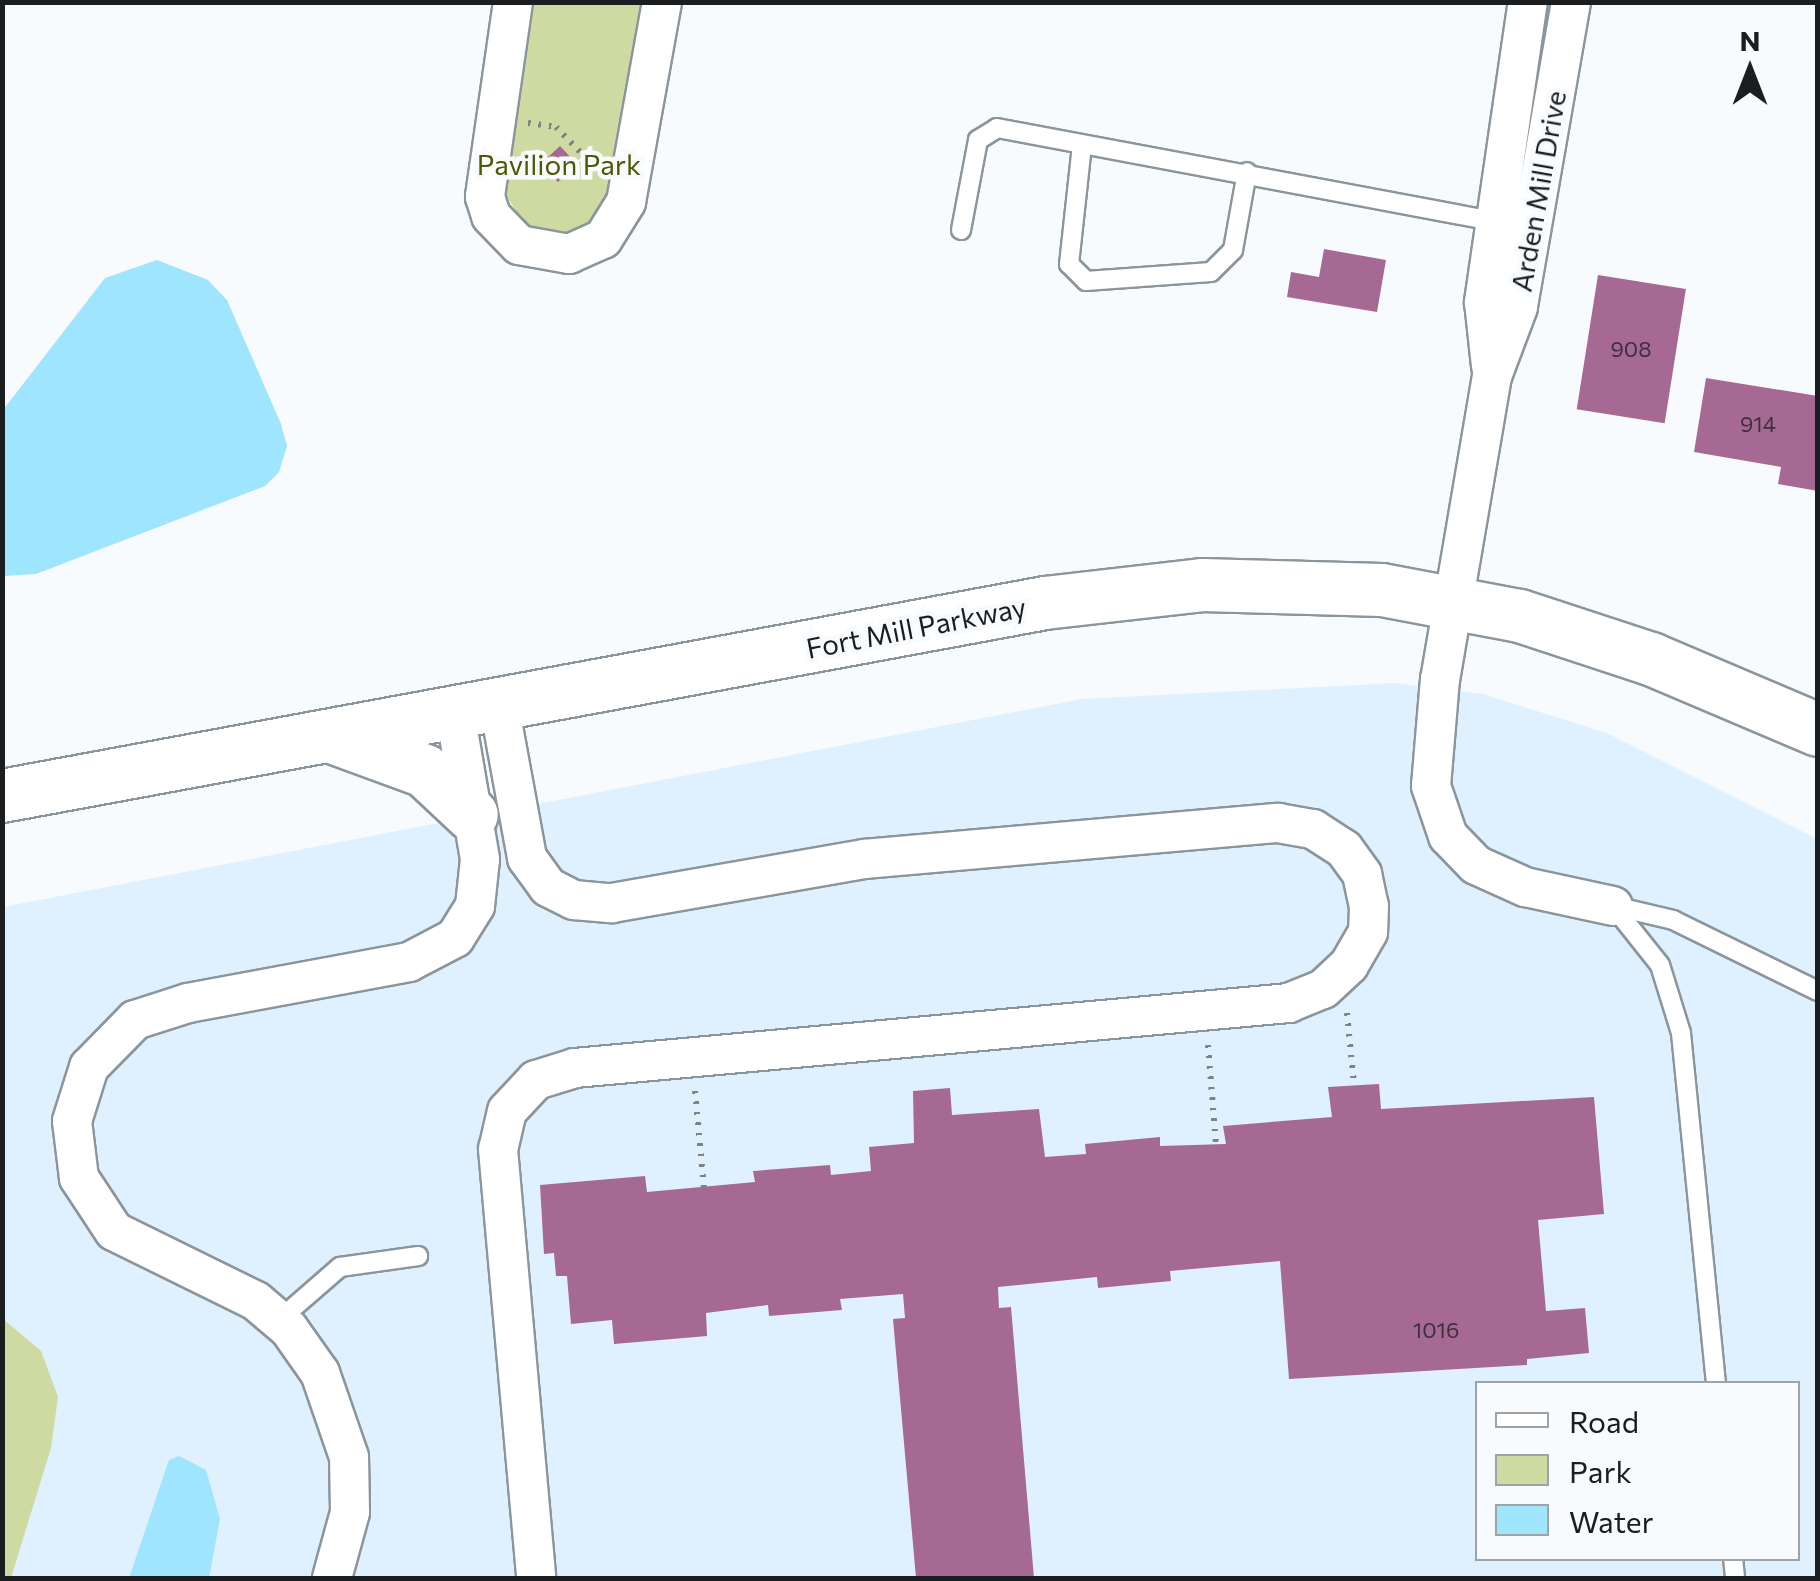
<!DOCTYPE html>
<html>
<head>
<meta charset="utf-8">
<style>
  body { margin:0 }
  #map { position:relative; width:1820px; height:1581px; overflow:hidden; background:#f7fbfe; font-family:Commissioner,sans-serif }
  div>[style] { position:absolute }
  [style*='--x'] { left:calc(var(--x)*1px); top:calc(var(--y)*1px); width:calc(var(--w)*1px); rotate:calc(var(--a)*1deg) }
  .built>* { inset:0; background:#dff1fe }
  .green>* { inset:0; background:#cedaa1 }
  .water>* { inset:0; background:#9ee5fd }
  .building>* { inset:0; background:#a66994; transform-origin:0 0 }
  .path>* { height:6px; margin-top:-3px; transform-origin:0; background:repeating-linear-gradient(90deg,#7e8285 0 2.5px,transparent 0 10.5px) }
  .roads { filter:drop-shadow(2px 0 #8b959c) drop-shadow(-2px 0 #8b959c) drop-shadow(0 2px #8b959c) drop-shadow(0 -2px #8b959c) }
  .service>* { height:18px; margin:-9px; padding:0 9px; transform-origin:9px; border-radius:9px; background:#fff }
  .minor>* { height:38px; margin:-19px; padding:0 19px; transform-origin:19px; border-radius:19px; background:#fff }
  .secondary>* { height:52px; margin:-26px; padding:0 26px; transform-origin:26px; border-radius:26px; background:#fff }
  span { translate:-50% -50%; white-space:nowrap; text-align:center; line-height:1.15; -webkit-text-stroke:9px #f7fbfe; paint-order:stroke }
  .number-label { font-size:22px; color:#3d313e }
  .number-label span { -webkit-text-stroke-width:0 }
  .park-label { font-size:28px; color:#4d5800 }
  .street-label { font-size:28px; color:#1a1e21 }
  .frame { position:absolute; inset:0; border:5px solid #1a1e21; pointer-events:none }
  .legend { position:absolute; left:1475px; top:1381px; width:325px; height:180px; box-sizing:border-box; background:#f7fbfe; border:2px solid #9fa3a6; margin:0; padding:12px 18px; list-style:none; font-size:30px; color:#1a1e21 }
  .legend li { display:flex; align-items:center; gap:20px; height:50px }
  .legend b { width:50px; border:2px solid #9fa3a6 }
  .north { position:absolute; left:1700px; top:20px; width:100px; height:100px; -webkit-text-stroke:8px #f7fbfe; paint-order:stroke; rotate:0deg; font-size:28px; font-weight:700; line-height:40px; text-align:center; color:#1a1e21 }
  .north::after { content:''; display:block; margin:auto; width:35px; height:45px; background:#1a1e21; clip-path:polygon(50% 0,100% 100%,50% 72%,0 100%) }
</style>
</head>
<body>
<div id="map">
  <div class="built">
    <i style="clip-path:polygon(evenodd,1395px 683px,1483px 694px,1607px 733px,1817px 839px,1817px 1578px,3px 1578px,3px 907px,1082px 699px,1395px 683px,1478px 1384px,1798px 1384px,1798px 1558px,1478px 1558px,1478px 1384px)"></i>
  </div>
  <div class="green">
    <i style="clip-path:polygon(530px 3px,643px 3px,609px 199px,592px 223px,566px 234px,526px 226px,501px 188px)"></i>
    <i style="clip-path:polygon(3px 1319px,41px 1351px,58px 1397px,51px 1448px,11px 1578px,2px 1578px)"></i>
  </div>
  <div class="water">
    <i style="clip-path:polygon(157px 260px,208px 280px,227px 300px,281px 424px,287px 446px,279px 472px,265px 486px,36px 574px,3px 576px,3px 410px,105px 278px)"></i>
    <i style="clip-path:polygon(179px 1456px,206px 1470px,220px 1519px,209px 1578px,129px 1578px,169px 1460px)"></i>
  </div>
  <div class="building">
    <i style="left:560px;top:146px;width:25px;height:26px;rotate:47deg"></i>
    <i style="clip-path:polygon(1324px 249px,1386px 260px,1377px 312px,1287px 297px,1291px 272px,1319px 277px)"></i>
    <i style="left:1598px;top:275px;width:89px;height:136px;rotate:9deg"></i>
    <i style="clip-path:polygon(1706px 378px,1818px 396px,1818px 491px,1778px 484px,1781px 467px,1694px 452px)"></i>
    <i style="clip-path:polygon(1379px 1084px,1381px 1109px,1594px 1097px,1604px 1214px,1538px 1220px,1546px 1311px,1585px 1308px,1589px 1353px,1527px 1359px,1527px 1365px,1289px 1379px,1280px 1261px,1170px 1271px,1171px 1281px,1098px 1288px,1097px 1277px,998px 1287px,999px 1308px,1011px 1307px,1034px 1578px,916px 1578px,893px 1319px,905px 1318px,903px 1294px,840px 1299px,842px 1310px,769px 1316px,768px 1305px,706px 1313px,707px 1336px,614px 1344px,612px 1320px,571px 1324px,567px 1276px,556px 1276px,554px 1253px,544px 1254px,540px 1185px,645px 1176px,647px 1192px,755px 1182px,753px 1171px,830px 1165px,831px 1175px,871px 1171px,869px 1147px,914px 1143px,913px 1091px,950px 1088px,952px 1115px,1039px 1109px,1045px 1157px,1086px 1154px,1085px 1144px,1160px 1137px,1160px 1146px,1226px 1144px,1223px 1126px,1332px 1117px,1328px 1087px)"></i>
  </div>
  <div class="path">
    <i style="--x:528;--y:123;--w:28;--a:8"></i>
    <i style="--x:556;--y:127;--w:40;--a:46"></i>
    <i style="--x:584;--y:156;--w:18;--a:6"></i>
    <i style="--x:1347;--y:1013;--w:72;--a:84.4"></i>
    <i style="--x:1208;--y:1045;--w:100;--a:85.4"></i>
    <i style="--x:695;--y:1091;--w:97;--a:84.7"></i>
  </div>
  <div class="roads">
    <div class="service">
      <i style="--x:1082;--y:145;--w:120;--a:96.2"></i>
      <i style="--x:1069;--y:264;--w:24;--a:45"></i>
      <i style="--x:1086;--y:281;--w:125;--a:-4.1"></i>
      <i style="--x:1211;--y:272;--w:31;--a:-45"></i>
      <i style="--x:1233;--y:250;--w:79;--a:-79.8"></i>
      <i style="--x:961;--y:230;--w:92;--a:-79.3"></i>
      <i style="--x:978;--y:140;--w:22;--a:-32"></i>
      <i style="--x:997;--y:128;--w:510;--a:10.63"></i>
      <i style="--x:1613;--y:906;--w:75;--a:51.5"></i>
      <i style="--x:1660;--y:965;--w:71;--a:72.8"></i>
      <i style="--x:1681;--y:1033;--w:353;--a:84.3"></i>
      <i style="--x:1614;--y:906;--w:61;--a:13.3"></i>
      <i style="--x:1673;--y:920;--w:161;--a:26.1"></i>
      <i style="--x:279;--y:1320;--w:81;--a:-41"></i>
      <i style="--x:340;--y:1267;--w:79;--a:-8"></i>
      <i style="--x:1733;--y:1558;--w:20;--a:84"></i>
    </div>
    <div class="minor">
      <i style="--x:513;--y:2;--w:197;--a:98.2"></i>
      <i style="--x:485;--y:197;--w:20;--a:72"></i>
      <i style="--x:491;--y:216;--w:40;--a:46"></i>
      <i style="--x:519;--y:245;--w:51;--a:10.2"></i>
      <i style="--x:569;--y:254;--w:37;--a:-24"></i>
      <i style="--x:603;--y:239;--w:44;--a:-58.1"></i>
      <i style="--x:626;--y:202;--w:203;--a:-79.8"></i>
      <i style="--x:1571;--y:2;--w:310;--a:99.9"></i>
      <i style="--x:1518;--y:307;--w:74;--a:110.6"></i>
      <i style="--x:1492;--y:376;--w:307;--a:99.7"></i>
      <i style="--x:1440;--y:679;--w:107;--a:94.8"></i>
      <i style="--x:1431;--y:786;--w:53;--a:71.2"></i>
      <i style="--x:1448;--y:836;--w:40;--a:46"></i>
      <i style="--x:1476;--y:865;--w:54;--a:24.2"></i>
      <i style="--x:1525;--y:887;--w:90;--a:12.2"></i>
      <i style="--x:1491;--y:366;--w:64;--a:-96.2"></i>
      <i style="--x:1484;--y:302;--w:303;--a:-81.7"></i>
      <i style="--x:499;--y:705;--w:156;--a:79.6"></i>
      <i style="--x:527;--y:858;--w:36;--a:54"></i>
      <i style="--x:548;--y:887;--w:29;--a:27"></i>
      <i style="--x:574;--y:900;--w:38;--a:5"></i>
      <i style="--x:612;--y:903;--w:256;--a:-9.9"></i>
      <i style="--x:864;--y:859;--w:416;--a:-5"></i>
      <i style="--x:1278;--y:823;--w:36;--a:10"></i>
      <i style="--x:1313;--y:829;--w:37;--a:33"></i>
      <i style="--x:1344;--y:849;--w:31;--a:54"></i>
      <i style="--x:1362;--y:874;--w:33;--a:78"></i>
      <i style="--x:1369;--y:906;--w:26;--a:92"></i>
      <i style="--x:1368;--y:932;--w:38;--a:120"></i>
      <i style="--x:1349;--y:965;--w:35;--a:137"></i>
      <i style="--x:1323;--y:989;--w:37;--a:158"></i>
      <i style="--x:1289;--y:1003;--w:717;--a:174.8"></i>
      <i style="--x:575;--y:1068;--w:41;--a:162.9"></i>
      <i style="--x:536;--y:1080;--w:42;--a:133.1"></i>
      <i style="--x:507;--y:1111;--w:39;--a:103"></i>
      <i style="--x:498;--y:1149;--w:431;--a:84.9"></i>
      <i style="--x:332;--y:1578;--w:68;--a:-74.7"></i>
      <i style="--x:350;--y:1512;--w:55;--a:-91"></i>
      <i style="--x:349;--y:1457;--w:89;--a:-109"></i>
      <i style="--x:320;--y:1373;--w:54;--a:-125.2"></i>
      <i style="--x:289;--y:1329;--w:43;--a:-139.7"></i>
      <i style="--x:256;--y:1301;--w:158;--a:-153.8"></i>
      <i style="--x:114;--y:1231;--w:64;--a:-123.4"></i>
      <i style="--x:79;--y:1178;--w:57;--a:-97"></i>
      <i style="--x:72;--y:1121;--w:57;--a:-72.5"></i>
      <i style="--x:89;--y:1067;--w:66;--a:-45.6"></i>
      <i style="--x:135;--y:1020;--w:56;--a:-17.8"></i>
      <i style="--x:188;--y:1003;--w:225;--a:-10.5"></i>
      <i style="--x:409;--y:962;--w:52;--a:-27.6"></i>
      <i style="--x:455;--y:938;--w:38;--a:-58"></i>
      <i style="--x:475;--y:906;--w:47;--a:-83.9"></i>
      <i style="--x:480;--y:859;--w:148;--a:-99.7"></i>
    </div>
    <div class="secondary">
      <i style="--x:335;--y:738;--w:96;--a:20.1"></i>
      <i style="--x:425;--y:771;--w:64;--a:43.1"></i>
      <i style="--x:2;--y:796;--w:1061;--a:-10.48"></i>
      <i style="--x:1045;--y:603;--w:158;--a:-6.5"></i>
      <i style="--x:1202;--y:585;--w:180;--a:1.6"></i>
      <i style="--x:1382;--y:590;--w:140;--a:10.7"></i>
      <i style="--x:1520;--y:616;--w:138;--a:18.2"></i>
      <i style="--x:1651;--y:659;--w:181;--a:23"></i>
    </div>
  </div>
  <div class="number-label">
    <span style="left:1631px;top:349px">908</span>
    <span style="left:1758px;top:424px">914</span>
    <span style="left:1436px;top:1330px">1016</span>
  </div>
  <div class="park-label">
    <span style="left:559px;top:164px">Pavilion Park</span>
  </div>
  <div class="street-label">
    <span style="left:1538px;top:191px;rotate:-80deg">Arden Mill Drive</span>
    <span style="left:916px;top:627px;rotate:-11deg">Fort Mill Parkway</span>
  </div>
  <div class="frame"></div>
  <ul class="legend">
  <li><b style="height:12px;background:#fff"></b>Road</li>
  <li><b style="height:28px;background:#cedaa1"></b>Park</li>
  <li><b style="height:28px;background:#9ee5fd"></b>Water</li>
  </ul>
  <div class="north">N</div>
</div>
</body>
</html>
